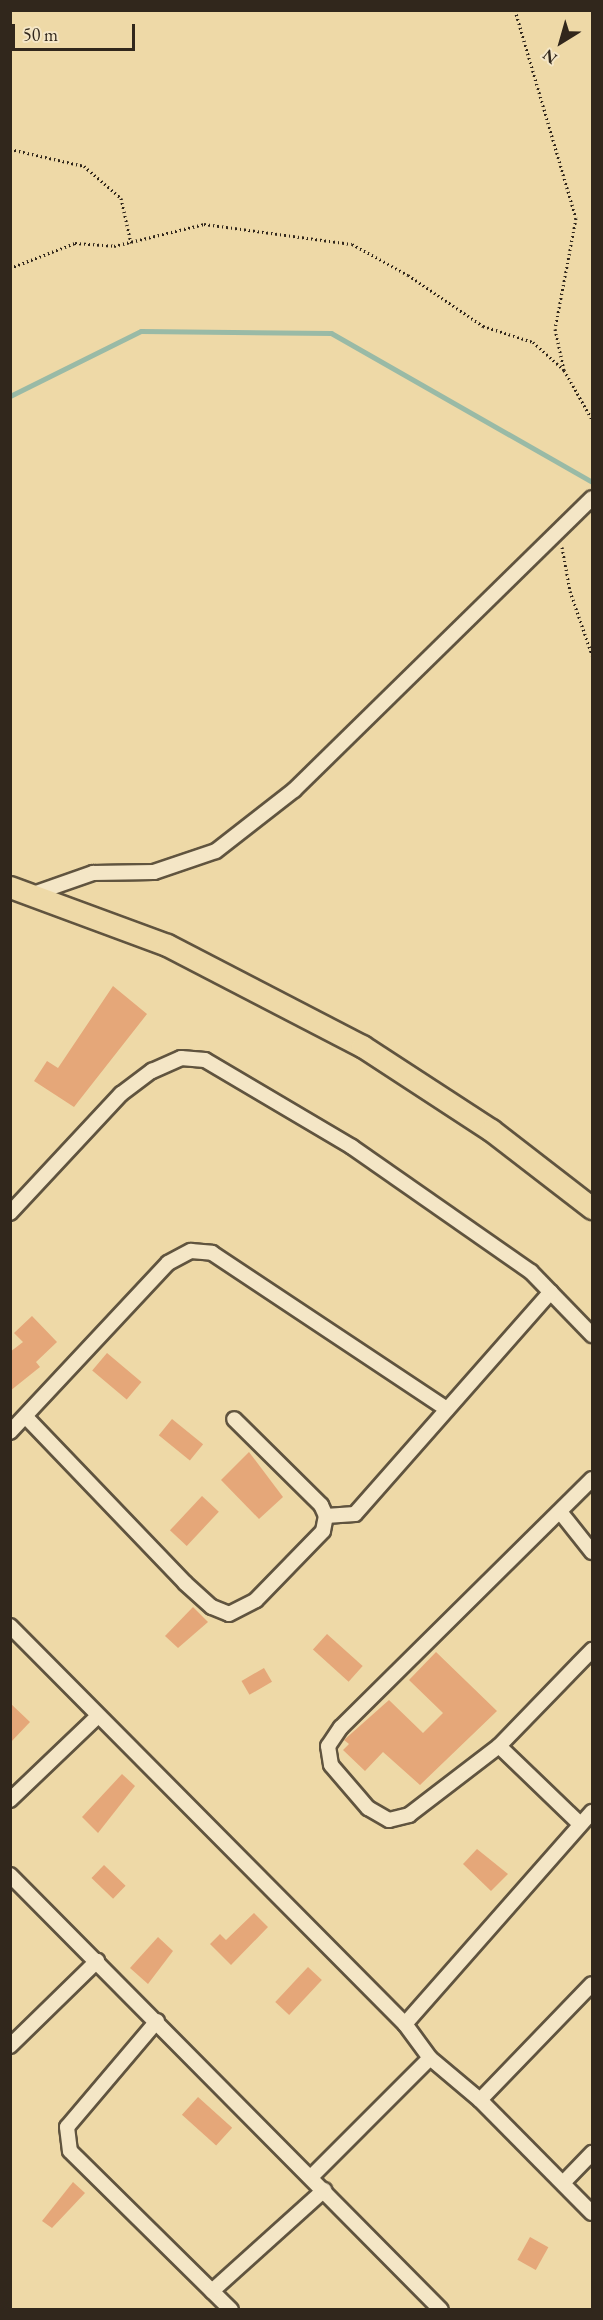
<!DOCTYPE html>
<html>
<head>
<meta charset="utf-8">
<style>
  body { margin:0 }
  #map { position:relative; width:603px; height:2320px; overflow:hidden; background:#eed9a7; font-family:"EB Garamond",serif }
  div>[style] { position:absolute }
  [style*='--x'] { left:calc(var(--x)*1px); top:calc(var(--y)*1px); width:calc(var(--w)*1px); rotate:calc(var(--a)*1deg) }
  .stream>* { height:5px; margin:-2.5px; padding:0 2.5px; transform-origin:2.5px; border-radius:2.5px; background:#99baa6 }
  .building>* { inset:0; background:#e5a779; transform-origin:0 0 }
  .path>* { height:3px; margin-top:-1.5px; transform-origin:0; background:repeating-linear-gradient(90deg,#31271c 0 1.5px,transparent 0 4.5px) }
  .roads { filter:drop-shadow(2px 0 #60543f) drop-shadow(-2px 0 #60543f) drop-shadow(0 2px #60543f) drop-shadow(0 -2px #60543f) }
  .street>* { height:14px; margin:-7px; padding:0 7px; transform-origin:7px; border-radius:7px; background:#f4e6c6 }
  .primary>* { height:21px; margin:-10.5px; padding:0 10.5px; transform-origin:10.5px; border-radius:10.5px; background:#eed9a7 }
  span { translate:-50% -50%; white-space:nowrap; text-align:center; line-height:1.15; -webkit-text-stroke:4.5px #f4e6c6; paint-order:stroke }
  .frame { position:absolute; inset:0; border:12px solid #31271c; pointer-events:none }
  .north { position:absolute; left:531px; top:12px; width:60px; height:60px; -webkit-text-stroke:4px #f4e6c6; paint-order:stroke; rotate:217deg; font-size:16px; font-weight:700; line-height:24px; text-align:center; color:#31271c }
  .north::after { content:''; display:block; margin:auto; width:21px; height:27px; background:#31271c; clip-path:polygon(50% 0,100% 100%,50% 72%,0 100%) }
  .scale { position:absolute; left:12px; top:24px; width:123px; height:27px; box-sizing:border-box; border:3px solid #31271c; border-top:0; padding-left:8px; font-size:18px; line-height:21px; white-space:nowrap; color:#31271c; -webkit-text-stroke:4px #f4e6c6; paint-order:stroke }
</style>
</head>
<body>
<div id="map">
  <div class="stream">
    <i style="--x:10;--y:396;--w:146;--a:-26.4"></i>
    <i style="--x:141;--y:331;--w:190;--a:0.6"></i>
    <i style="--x:331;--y:333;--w:301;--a:29.7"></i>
  </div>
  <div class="building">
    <i style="clip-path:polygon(113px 986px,147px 1014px,74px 1107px,34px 1081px,47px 1061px,58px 1068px)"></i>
    <i style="clip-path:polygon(32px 1316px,57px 1342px,36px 1362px,40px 1367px,10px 1391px,10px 1352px,23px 1342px,14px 1333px)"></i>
    <i style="left:107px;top:1353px;width:45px;height:23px;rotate:40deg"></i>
    <i style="left:172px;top:1419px;width:40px;height:21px;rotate:39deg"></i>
    <i style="clip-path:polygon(249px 1452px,283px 1497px,259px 1519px,221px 1480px)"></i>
    <i style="left:202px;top:1496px;width:23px;height:47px;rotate:43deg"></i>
    <i style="clip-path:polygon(193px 1607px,208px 1622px,178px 1648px,165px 1636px)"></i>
    <i style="left:327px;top:1634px;width:48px;height:21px;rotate:42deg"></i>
    <i style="clip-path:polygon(436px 1652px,497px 1711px,420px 1785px,383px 1752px,365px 1771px,343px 1750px,349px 1744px,344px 1740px,389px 1700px,423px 1733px,443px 1713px,409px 1680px)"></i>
    <i style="left:264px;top:1668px;width:16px;height:26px;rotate:60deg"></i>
    <i style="clip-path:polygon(10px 1703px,30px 1722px,10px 1743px)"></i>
    <i style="clip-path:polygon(122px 1774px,135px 1786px,98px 1833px,82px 1817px)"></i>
    <i style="clip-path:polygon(477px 1849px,508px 1874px,491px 1891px,463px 1864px)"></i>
    <i style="left:104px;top:1865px;width:30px;height:18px;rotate:44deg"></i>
    <i style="clip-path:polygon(254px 1913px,268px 1927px,231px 1965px,210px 1944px,220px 1934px,226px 1940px)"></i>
    <i style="clip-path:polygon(158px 1937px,173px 1951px,148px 1984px,130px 1968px)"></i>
    <i style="left:308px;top:1967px;width:19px;height:48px;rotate:43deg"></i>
    <i style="left:198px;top:2097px;width:46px;height:24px;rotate:42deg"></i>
    <i style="clip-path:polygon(73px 2182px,85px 2193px,52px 2228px,42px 2221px)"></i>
    <i style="left:530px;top:2237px;width:21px;height:26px;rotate:29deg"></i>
  </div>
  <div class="path">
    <i style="--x:515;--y:10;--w:217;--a:73.7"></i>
    <i style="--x:576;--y:218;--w:113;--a:100.7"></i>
    <i style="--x:555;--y:329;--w:42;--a:77.6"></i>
    <i style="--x:564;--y:370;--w:56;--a:60.3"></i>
    <i style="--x:10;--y:149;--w:76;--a:12.9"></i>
    <i style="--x:84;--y:166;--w:49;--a:40.9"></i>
    <i style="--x:121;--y:198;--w:46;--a:77.5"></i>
    <i style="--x:10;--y:268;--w:70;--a:-21"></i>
    <i style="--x:75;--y:243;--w:39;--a:4"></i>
    <i style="--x:114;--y:246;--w:93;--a:-13.7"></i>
    <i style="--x:204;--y:224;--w:149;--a:7.7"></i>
    <i style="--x:352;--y:244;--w:64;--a:29"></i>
    <i style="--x:408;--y:275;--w:91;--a:34.2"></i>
    <i style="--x:483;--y:326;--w:52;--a:17.7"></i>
    <i style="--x:533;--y:342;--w:42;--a:42.1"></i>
    <i style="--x:562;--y:547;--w:45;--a:79.7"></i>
    <i style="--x:570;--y:591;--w:68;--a:71"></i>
  </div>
  <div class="roads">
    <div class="street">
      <i style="--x:33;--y:894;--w:64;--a:-19.3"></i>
      <i style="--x:93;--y:873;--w:61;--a:-0.9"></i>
      <i style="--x:154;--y:872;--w:65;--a:-18.7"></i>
      <i style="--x:216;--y:851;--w:99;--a:-38"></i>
      <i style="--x:294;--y:790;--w:417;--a:-44.4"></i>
      <i style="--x:10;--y:1213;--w:163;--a:-47"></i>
      <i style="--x:121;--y:1094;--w:39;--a:-37"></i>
      <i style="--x:152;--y:1071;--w:32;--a:-24"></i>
      <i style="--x:181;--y:1058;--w:24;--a:5"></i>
      <i style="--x:205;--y:1060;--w:171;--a:30.6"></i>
      <i style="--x:352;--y:1147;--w:218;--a:34.9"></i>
      <i style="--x:531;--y:1272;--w:88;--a:45.9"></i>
      <i style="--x:26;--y:1417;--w:230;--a:46.2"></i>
      <i style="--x:185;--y:1583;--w:36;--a:42"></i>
      <i style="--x:212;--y:1607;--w:18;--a:22"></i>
      <i style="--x:229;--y:1614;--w:30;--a:-27"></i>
      <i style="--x:256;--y:1600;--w:96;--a:-45.8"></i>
      <i style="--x:323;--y:1531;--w:15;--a:-79"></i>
      <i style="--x:326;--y:1516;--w:12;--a:-114"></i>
      <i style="--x:321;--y:1505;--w:122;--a:-135.3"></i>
      <i style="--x:10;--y:1432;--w:231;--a:-46.9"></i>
      <i style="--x:168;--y:1263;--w:26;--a:-28"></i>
      <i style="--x:191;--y:1251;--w:21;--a:5"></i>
      <i style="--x:212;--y:1253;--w:282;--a:33.6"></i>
      <i style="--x:592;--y:1479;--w:353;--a:135.3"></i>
      <i style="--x:341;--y:1727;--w:23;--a:124"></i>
      <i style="--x:328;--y:1746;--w:19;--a:81"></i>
      <i style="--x:331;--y:1765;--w:57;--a:49.3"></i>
      <i style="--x:368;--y:1808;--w:24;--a:30"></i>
      <i style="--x:389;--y:1820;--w:21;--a:-14"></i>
      <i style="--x:409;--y:1815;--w:113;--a:-37.5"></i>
      <i style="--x:499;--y:1746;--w:134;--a:-45.9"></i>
      <i style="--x:561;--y:1513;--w:50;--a:51.5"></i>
      <i style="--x:326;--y:1516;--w:29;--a:-4"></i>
      <i style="--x:355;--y:1514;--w:296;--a:-48.6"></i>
      <i style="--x:10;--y:1626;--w:561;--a:45.22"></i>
      <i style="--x:405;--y:2024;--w:42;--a:53.7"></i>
      <i style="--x:430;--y:2058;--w:65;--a:40"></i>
      <i style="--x:480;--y:2100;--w:159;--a:45.3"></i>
      <i style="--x:499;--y:1746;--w:112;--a:43.9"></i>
      <i style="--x:10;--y:1800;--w:122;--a:-43.7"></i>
      <i style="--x:10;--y:1875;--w:612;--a:45.26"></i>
      <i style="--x:157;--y:2021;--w:139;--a:130.3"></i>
      <i style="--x:67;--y:2127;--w:24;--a:83"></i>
      <i style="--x:70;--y:2151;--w:226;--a:44.6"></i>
      <i style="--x:405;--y:2024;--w:283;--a:-48.6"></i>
      <i style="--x:10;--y:2046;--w:122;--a:-44.3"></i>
      <i style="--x:480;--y:2100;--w:161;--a:-46"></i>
      <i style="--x:311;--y:2177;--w:168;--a:-45"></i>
      <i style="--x:563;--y:2183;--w:42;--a:-46"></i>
      <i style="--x:212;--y:2291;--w:151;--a:-42"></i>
    </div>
    <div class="primary">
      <i style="--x:10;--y:887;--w:167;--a:20.3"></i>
      <i style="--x:167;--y:945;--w:220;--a:27.4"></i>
      <i style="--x:362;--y:1046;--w:154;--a:33.1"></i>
      <i style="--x:491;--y:1130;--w:128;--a:37.7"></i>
    </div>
  </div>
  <div class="frame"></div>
  <div class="north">N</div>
  <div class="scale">50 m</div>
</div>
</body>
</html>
